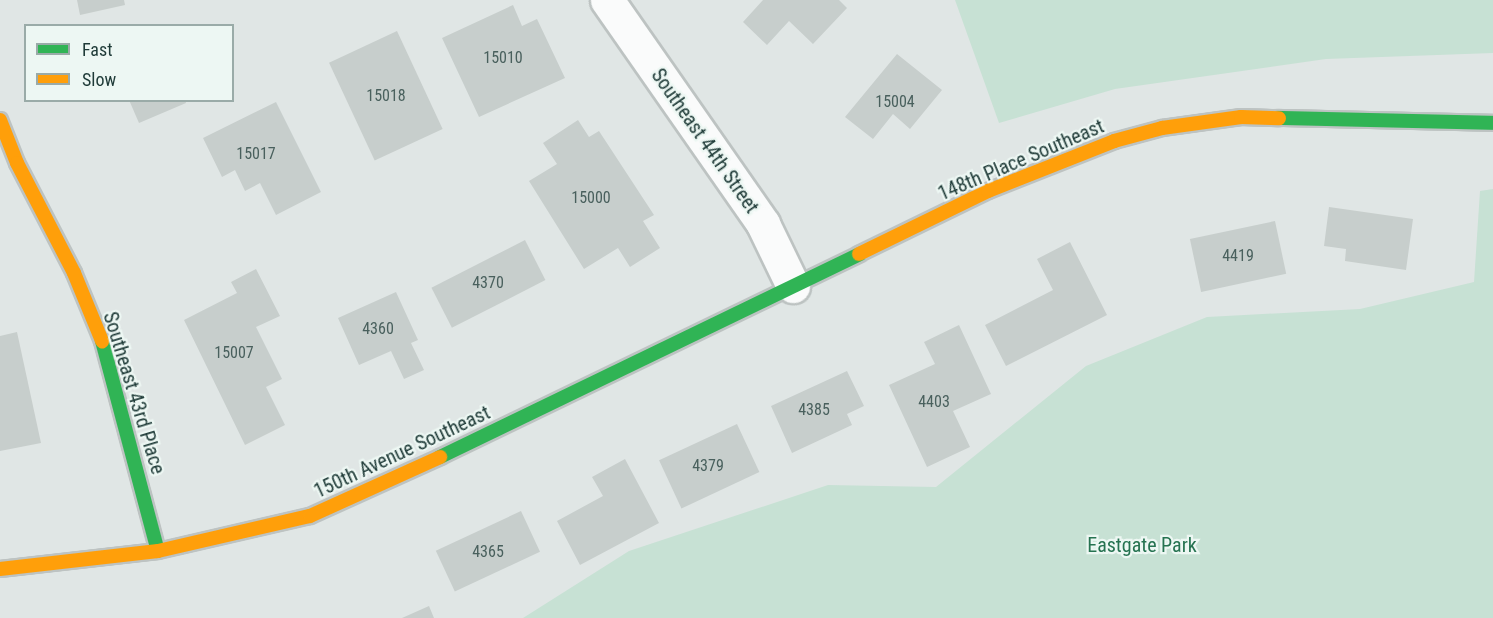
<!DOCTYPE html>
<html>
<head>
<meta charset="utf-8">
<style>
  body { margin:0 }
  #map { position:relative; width:1493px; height:618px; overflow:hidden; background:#e0e6e5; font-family:"Roboto Condensed",sans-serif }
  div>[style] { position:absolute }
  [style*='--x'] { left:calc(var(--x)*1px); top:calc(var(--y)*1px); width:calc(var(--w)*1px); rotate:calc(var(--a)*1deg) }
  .green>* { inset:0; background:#c7e1d4 }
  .building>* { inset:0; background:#c7cecc; transform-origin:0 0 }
  .roads { filter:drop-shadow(2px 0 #bdc3c2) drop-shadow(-2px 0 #bdc3c2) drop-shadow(0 2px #bdc3c2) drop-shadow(0 -2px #bdc3c2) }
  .street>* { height:33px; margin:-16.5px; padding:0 16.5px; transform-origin:16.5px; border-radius:16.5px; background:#fafbfb }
  .fast>* { height:14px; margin:-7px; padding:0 7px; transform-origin:7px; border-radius:7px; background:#30b455 }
  .slow>* { height:14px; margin:-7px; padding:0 7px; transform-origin:7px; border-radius:7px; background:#ff9f0a }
  span { translate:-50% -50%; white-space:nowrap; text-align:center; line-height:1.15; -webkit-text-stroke:4.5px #edf7f3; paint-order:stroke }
  .number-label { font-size:16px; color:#49605d }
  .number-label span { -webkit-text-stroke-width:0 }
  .street-label { font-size:20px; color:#1e3a37 }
  .park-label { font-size:20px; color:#267351 }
  .legend { position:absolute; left:24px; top:24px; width:210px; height:78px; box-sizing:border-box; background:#edf7f3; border:2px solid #9aaba8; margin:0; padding:8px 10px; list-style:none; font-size:18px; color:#1e3a37 }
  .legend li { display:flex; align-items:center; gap:12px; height:30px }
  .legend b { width:30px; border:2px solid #9aaba8 }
</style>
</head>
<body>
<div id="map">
  <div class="green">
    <i style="clip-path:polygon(955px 0,1493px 0,1493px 53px,1326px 59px,1115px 89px,999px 123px)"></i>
    <i style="clip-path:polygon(1493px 189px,1493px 618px,523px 618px,629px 551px,828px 485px,936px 487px,1086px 366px,1207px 317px,1360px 309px,1474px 282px,1480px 191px)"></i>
  </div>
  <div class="building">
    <i style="clip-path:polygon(77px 0,124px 0,125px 5px,80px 15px)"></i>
    <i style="clip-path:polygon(763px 0,839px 0,847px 8px,813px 44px,789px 21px,767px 45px,743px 22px)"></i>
    <i style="clip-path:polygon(513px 5px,522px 26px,537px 19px,565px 78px,479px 117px,442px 38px)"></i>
    <i style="left:397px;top:31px;width:108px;height:75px;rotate:65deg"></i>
    <i style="clip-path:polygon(897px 54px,942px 90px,910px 129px,893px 114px,873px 139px,845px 117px)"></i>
    <i style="clip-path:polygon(129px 100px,185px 100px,186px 103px,139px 123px)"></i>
    <i style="clip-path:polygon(276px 102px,321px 192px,276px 215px,260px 183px,245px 191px,235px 170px,222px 177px,203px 138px)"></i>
    <i style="clip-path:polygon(578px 120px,589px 137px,599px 131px,654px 215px,643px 221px,660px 248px,630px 267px,618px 248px,584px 269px,529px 181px,557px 164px,543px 143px)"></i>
    <i style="clip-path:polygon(1329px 207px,1413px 219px,1406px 270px,1345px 261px,1346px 249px,1324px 246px)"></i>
    <i style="left:1275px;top:221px;width:54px;height:87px;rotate:78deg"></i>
    <i style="left:525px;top:240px;width:45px;height:105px;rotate:63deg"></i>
    <i style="clip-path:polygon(1070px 242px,1107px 315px,1006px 366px,985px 325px,1053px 290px,1037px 259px)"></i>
    <i style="clip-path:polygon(256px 269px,280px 316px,256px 327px,282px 379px,266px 387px,285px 425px,245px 445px,184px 320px,237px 293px,231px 282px)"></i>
    <i style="clip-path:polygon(396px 292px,418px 340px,411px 343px,424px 370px,404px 379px,391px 351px,359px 365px,338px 318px)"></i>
    <i style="clip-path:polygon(959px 325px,991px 394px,953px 411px,970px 447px,927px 467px,889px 385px,935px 364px,924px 342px)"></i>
    <i style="clip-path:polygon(17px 332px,41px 443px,0 451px,0 336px)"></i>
    <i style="clip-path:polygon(847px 371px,864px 406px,847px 414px,852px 425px,792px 453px,771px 406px)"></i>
    <i style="left:737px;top:424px;width:53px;height:86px;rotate:65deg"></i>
    <i style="clip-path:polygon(625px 459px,659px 523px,580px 565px,557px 521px,603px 496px,592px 477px)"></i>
    <i style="left:521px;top:511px;width:45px;height:94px;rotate:65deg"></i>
    <i style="clip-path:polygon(429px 606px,434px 618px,402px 618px)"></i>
  </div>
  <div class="roads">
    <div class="street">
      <i style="--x:607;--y:0;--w:273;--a:55.1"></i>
      <i style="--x:763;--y:224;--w:69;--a:64.2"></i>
    </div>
    <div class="fast">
      <i style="--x:1279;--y:118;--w:214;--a:1.3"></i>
      <i style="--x:102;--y:341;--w:217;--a:75.1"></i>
      <i style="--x:440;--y:457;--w:466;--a:-25.8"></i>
    </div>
    <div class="slow">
      <i style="--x:0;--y:120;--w:46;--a:68.4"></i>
      <i style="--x:17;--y:163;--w:124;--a:62.6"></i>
      <i style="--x:74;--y:273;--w:74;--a:67.6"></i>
      <i style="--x:859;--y:254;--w:144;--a:-26"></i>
      <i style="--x:988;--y:191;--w:136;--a:-21.6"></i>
      <i style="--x:1114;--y:141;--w:50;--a:-15.2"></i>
      <i style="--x:1162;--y:128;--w:80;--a:-7.9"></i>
      <i style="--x:1241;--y:117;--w:38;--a:2"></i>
      <i style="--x:0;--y:569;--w:159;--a:-6.5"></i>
      <i style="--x:158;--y:551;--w:156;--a:-13"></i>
      <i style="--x:310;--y:516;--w:143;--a:-24.4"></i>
    </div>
  </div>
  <div class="number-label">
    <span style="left:503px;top:58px">15010</span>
    <span style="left:386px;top:96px">15018</span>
    <span style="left:895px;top:102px">15004</span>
    <span style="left:256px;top:154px">15017</span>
    <span style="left:591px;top:198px">15000</span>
    <span style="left:1238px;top:256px">4419</span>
    <span style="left:488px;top:283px">4370</span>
    <span style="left:378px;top:329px">4360</span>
    <span style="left:234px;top:353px">15007</span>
    <span style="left:934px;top:402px">4403</span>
    <span style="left:814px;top:410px">4385</span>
    <span style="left:708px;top:466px">4379</span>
    <span style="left:488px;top:552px">4365</span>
  </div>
  <div class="street-label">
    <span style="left:705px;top:141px;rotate:55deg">Southeast 44th Street</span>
    <span style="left:1021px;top:160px;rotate:-23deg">148th Place Southeast</span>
    <span style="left:134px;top:393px;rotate:73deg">Southeast 43rd Place</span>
    <span style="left:402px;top:452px;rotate:-25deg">150th Avenue Southeast</span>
  </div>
  <div class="park-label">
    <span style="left:1142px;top:545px">Eastgate Park</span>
  </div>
  <ul class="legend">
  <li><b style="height:8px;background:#30b455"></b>Fast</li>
  <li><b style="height:8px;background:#ff9f0a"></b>Slow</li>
  </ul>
</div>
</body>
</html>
